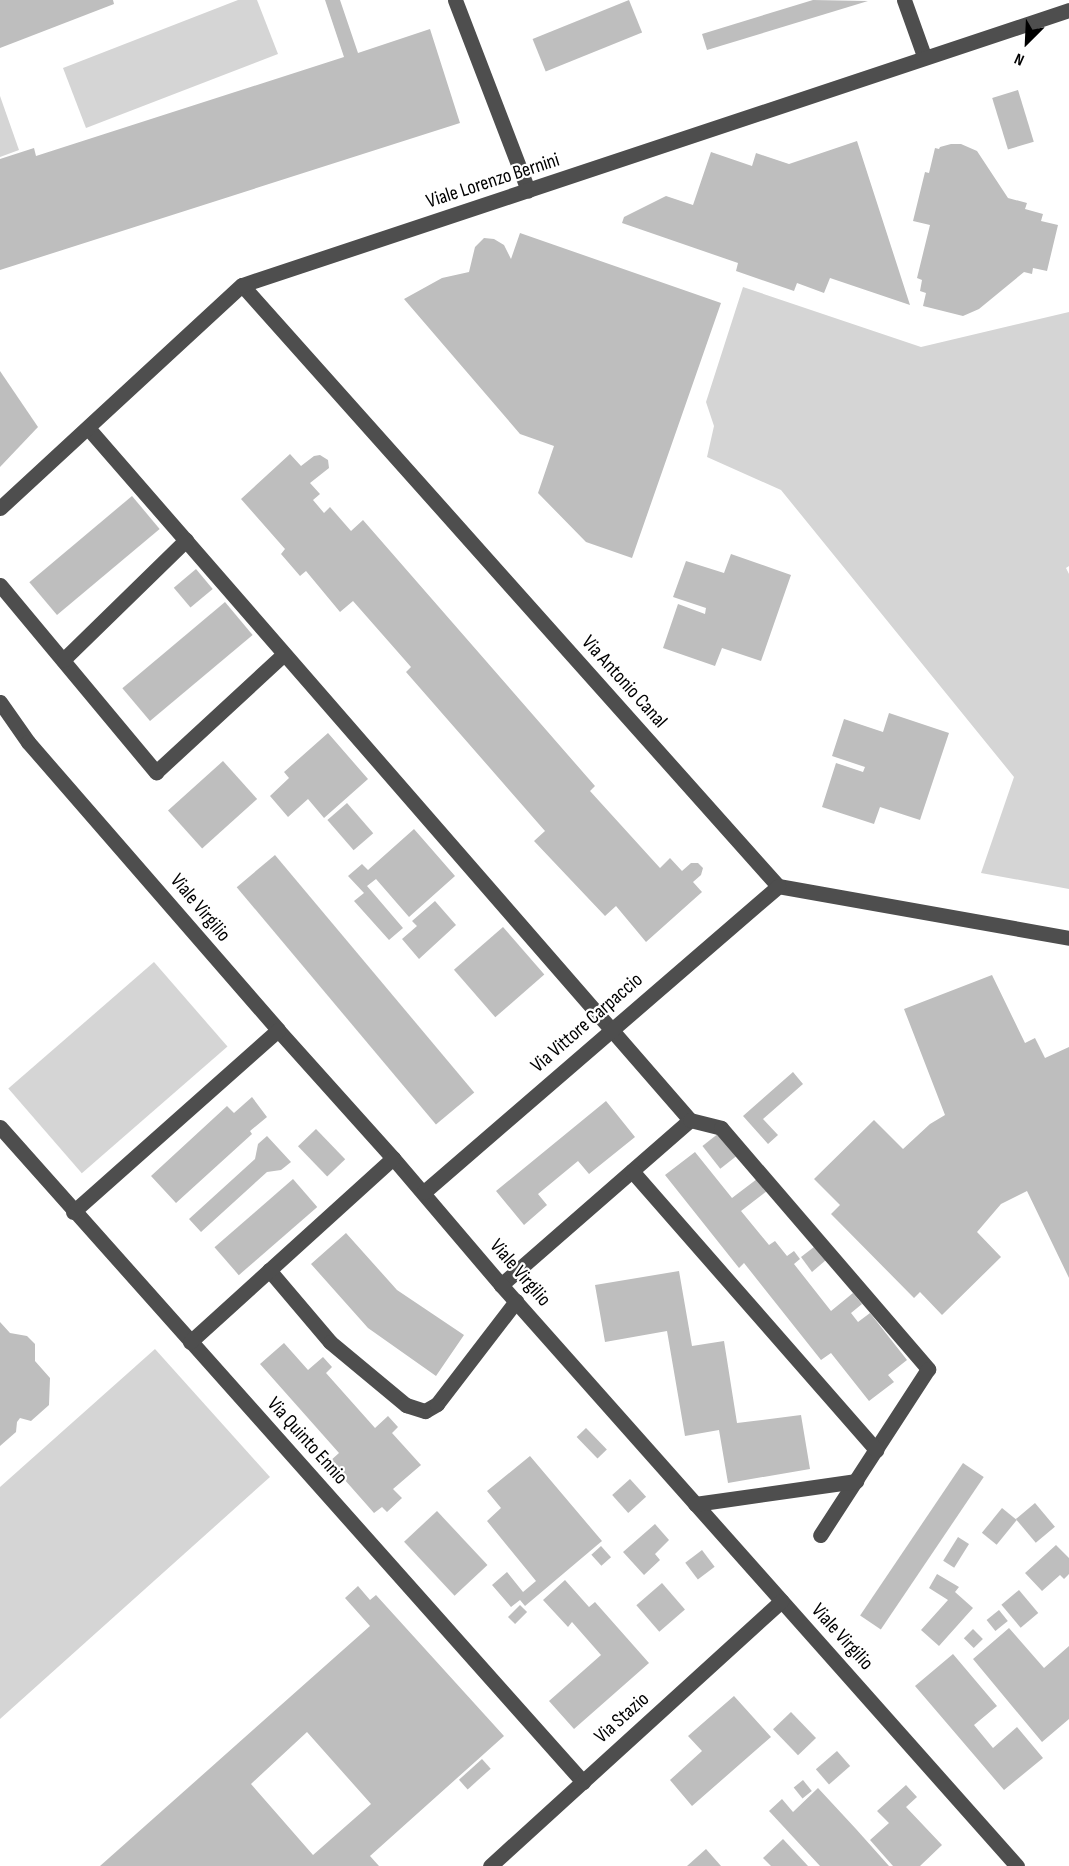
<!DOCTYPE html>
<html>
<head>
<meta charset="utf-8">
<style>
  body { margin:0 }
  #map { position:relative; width:1069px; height:1866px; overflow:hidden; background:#fff; font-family:"Sofia Sans Condensed",sans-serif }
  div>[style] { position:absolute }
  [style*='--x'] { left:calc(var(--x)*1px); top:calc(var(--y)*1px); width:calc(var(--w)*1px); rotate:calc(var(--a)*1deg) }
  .green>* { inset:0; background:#d5d5d5; transform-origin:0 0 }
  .building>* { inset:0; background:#bebebe; transform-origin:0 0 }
  .minor>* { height:15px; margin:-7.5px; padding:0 7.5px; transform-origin:7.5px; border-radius:7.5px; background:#4e4e4e }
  span { translate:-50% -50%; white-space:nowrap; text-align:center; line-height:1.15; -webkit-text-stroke:4.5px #fff; paint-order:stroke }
  .street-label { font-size:20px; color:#000 }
  .north { position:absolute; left:997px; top:12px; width:60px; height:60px; -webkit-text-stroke:4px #fff; paint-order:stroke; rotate:204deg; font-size:16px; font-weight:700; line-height:24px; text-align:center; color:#000 }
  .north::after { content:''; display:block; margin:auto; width:21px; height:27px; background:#000; clip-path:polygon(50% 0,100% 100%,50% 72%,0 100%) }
</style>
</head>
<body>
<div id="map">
  <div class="green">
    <i style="clip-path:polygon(238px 0,257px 0,278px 54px,86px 128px,63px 68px)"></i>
    <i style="clip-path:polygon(0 96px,19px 150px,0 157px)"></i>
    <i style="clip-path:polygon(743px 287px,921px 347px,1069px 312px,1069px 566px,1066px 568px,1069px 574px,1069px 889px,981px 873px,1014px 777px,781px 490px,707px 457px,714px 426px,706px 402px)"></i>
    <i style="left:154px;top:962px;width:112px;height:193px;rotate:49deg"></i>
    <i style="clip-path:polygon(155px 1349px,270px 1477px,0 1719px,0 1487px)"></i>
  </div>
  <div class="building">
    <i style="clip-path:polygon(0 0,113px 0,114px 4px,0 48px)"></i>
    <i style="clip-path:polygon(325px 0,340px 0,358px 53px,430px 29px,460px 123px,0 270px,0 159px,34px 148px,36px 156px,344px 57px)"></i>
    <i style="left:629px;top:0;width:35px;height:104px;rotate:68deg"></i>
    <i style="clip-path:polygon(813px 0,868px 1px,707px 50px,702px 34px)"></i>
    <i style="left:1018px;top:90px;width:54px;height:27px;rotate:73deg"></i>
    <i style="clip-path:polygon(857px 141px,910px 305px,830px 278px,824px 293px,797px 283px,794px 291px,736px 271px,738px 263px,622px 223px,624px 217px,666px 196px,693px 205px,711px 152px,752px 166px,756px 153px,789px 164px)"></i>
    <i style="clip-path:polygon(951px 144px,961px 144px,977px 151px,1008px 198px,1027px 203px,1025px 209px,1043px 214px,1041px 221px,1058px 225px,1047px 271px,1033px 268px,1032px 274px,1024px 272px,979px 309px,963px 316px,923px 306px,926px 293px,920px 291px,922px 280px,917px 278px,930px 225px,913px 221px,925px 172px,929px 173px,935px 148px,939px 149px,940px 147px)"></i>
    <i style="clip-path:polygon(520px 233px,721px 303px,632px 558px,586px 542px,538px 493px,554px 446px,520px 434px,404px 299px,442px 278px,469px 272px,475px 247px,484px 238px,494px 239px,504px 245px,511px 259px)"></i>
    <i style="clip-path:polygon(0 371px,38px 427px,0 467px)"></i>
    <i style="clip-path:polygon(290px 454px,301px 466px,314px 456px,320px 455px,328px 460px,329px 468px,310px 483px,320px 494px,313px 500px,324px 513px,330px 507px,351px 531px,363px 520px,595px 786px,590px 791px,660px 868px,670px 858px,682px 871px,691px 863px,698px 863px,703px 868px,701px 875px,693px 882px,702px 892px,646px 942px,616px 906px,605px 916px,534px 841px,545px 831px,406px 672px,411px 667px,353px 601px,340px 612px,306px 571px,300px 576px,281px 554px,285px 549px,241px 499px)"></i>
    <i style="left:132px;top:496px;width:43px;height:134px;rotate:50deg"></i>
    <i style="clip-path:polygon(731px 554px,791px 575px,761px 661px,722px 648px,715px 666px,663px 648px,678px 604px,705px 614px,706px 608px,673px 597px,686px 561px,724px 573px)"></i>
    <i style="left:196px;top:569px;width:26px;height:29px;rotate:50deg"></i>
    <i style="left:225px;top:602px;width:43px;height:134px;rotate:50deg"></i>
    <i style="clip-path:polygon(889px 713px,949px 733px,920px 820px,880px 807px,874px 824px,822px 807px,836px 763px,863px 772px,865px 767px,832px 756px,844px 719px,883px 732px)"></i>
    <i style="clip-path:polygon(328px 733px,368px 779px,324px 818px,308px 799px,288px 817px,270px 796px,289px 778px,284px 772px)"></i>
    <i style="left:223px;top:761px;width:51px;height:74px;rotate:48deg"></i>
    <i style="left:347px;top:803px;width:40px;height:26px;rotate:49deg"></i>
    <i style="clip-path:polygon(414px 829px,455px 876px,409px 917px,376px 879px,367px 886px,403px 928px,389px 940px,354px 901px,364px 893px,348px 876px,362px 864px,368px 870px)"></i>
    <i style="left:275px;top:855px;width:310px;height:50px;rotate:50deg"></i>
    <i style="clip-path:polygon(435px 901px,456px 925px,419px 959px,402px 939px,417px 926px,412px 921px)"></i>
    <i style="left:503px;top:927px;width:63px;height:65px;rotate:49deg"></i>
    <i style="clip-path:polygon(992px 975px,1025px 1043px,1035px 1038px,1045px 1058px,1069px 1047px,1069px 1278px,1027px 1191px,1001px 1204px,977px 1232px,1001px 1257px,942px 1315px,920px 1292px,914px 1298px,831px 1214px,840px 1205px,814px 1179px,874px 1120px,903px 1149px,930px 1124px,945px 1115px,904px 1009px)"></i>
    <i style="clip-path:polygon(793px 1072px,803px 1084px,763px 1119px,778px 1135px,768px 1144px,743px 1116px)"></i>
    <i style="clip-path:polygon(252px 1097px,267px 1117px,250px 1131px,252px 1134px,176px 1203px,151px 1176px,227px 1106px,234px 1113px)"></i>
    <i style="clip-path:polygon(606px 1101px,635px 1137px,589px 1174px,578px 1161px,538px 1194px,547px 1205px,524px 1225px,496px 1191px)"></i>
    <i style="left:316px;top:1129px;width:42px;height:25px;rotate:46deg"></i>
    <i style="left:719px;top:1133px;width:29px;height:21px;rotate:52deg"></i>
    <i style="clip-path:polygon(267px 1136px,291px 1162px,281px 1170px,267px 1172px,201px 1232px,189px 1219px,255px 1159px,258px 1144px)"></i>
    <i style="clip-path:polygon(695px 1152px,732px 1198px,757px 1179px,767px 1191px,741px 1211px,769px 1245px,775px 1241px,787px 1256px,794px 1251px,800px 1259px,794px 1264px,831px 1311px,853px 1293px,862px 1304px,851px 1313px,858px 1322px,870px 1313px,907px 1360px,888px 1375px,894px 1382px,869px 1401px,831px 1353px,821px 1360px,744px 1263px,739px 1268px,665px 1175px)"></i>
    <i style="left:293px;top:1179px;width:37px;height:104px;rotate:49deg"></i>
    <i style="clip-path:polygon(346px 1233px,397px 1290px,464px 1335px,436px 1376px,368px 1328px,311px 1264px)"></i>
    <i style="clip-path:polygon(814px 1247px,826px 1260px,812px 1272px,801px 1257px)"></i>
    <i style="clip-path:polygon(679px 1271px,692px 1346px,724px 1341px,737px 1423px,801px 1415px,810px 1469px,728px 1483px,719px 1430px,685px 1436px,667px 1331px,605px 1342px,595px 1285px)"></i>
    <i style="clip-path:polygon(0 1322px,10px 1333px,27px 1336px,35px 1344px,35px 1361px,50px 1378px,49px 1405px,31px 1421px,20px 1418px,17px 1422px,16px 1432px,0 1446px)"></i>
    <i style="clip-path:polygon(284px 1343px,308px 1370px,323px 1357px,332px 1367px,326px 1373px,375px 1428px,388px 1416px,398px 1427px,392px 1433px,421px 1465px,393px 1489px,402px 1498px,387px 1512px,382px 1507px,374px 1513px,329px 1462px,339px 1453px,260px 1364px)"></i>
    <i style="left:586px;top:1428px;width:30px;height:13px;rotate:46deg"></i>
    <i style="clip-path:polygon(530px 1456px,602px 1541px,525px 1606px,520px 1600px,511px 1607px,492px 1585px,507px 1572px,523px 1592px,536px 1581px,487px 1521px,501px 1508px,487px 1491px)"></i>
    <i style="left:963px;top:1463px;width:25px;height:184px;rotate:34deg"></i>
    <i style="left:630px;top:1479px;width:24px;height:24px;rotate:48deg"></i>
    <i style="left:1035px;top:1503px;width:31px;height:25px;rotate:50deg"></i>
    <i style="left:1002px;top:1508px;width:19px;height:32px;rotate:39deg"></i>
    <i style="left:437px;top:1511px;width:74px;height:45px;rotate:47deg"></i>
    <i style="clip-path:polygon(655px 1524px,669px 1540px,655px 1554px,660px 1560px,644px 1575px,623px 1552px)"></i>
    <i style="left:958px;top:1537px;width:13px;height:28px;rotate:32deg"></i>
    <i style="clip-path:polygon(1056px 1545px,1069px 1558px,1069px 1574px,1064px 1579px,1060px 1575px,1042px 1591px,1025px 1573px)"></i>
    <i style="left:601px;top:1546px;width:15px;height:13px;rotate:48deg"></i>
    <i style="left:702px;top:1550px;width:21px;height:21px;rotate:53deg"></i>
    <i style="clip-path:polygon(937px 1574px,959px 1587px,955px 1592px,973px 1608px,939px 1646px,921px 1630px,948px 1600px,929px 1588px)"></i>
    <i style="clip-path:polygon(565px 1580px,589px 1607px,595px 1602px,649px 1663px,574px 1729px,549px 1701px,601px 1655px,572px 1622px,568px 1627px,543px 1600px)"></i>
    <i style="left:662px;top:1583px;width:35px;height:34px;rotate:49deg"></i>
    <i style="clip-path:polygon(evenodd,358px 1586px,370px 1600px,376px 1595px,504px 1736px,370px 1856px,379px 1866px,100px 1866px,370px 1626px,345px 1598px,358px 1586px,307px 1732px,371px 1804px,313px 1855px,251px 1784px,307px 1732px)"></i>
    <i style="left:1019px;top:1590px;width:30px;height:23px;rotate:50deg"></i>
    <i style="left:520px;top:1605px;width:10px;height:17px;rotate:45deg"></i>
    <i style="left:999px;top:1610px;width:14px;height:16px;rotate:51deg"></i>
    <i style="clip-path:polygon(1009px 1628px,1044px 1668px,1069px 1646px,1069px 1719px,1042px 1742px,973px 1659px)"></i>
    <i style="left:973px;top:1629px;width:14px;height:13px;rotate:45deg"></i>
    <i style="clip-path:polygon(953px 1654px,997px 1706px,974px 1725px,993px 1748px,1017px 1727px,1043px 1758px,1004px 1790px,915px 1686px)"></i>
    <i style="clip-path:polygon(734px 1696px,771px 1737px,692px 1806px,670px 1780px,702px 1751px,688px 1736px)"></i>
    <i style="left:791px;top:1712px;width:36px;height:25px;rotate:46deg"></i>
    <i style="left:837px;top:1751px;width:20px;height:28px;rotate:49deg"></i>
    <i style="left:482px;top:1759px;width:13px;height:31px;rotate:48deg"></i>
    <i style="left:803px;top:1780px;width:14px;height:12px;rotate:51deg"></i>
    <i style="clip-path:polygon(906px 1785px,917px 1797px,906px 1807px,942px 1845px,920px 1866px,893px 1866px,870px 1840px,889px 1823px,877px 1811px)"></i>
    <i style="clip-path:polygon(818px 1788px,856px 1829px,889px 1866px,820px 1866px,769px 1811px,782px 1799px,793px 1812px)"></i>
    <i style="clip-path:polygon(783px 1839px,808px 1866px,771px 1866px,763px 1858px)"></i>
    <i style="clip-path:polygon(706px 1849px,721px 1866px,687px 1866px)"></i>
  </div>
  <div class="minor">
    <i style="--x:455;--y:0;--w:204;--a:69"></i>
    <i style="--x:904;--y:0;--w:59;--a:70.3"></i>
    <i style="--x:242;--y:285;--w:805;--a:48.27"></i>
    <i style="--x:778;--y:886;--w:296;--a:10.1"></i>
    <i style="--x:88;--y:428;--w:917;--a:48.98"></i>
    <i style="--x:690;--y:1120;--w:251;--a:138.9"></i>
    <i style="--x:0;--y:508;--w:329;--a:-42.7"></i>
    <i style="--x:242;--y:285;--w:872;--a:-18.39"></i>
    <i style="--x:0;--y:585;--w:244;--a:50.2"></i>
    <i style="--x:156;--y:772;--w:174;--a:-42.7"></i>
    <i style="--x:63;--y:660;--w:172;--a:-44.3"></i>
    <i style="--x:0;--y:702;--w:49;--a:55"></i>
    <i style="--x:28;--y:742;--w:381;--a:49"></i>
    <i style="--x:278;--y:1030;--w:172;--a:48.1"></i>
    <i style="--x:393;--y:1158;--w:167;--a:49.6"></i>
    <i style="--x:501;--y:1285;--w:777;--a:48.39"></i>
    <i style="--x:690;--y:1120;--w:32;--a:14"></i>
    <i style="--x:721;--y:1128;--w:318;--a:49.3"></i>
    <i style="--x:928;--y:1369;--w:198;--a:123"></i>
    <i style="--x:0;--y:1127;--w:877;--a:48.33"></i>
    <i style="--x:632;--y:1171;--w:371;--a:48.8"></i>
    <i style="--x:424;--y:1192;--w:468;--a:-40.8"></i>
    <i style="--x:73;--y:1212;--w:274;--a:-41.6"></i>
    <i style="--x:269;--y:1270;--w:94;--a:49.7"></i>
    <i style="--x:330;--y:1342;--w:99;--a:39.7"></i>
    <i style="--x:406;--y:1405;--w:20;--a:18"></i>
    <i style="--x:425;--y:1411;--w:14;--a:-30"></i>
    <i style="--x:437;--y:1404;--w:130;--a:-52.5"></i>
    <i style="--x:190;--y:1342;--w:274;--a:-42.2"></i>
    <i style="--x:695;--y:1504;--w:163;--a:-8.1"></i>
    <i style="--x:490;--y:1866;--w:394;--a:-42.3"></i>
  </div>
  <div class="street-label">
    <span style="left:493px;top:181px;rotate:-18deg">Viale Lorenzo Bernini</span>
    <span style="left:624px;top:682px;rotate:48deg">Via Antonio Canal</span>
    <span style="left:200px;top:908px;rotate:50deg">Viale Virgilio</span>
    <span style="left:587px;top:1023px;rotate:-41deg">Via Vittore Carpaccio</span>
    <span style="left:520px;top:1273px;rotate:49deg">Viale Virgilio</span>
    <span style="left:307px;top:1441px;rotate:48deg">Via Quinto Ennio</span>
    <span style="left:842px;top:1637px;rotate:48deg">Viale Virgilio</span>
    <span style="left:622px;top:1718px;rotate:-42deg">Via Stazio</span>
  </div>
  <div class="north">N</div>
</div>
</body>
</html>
